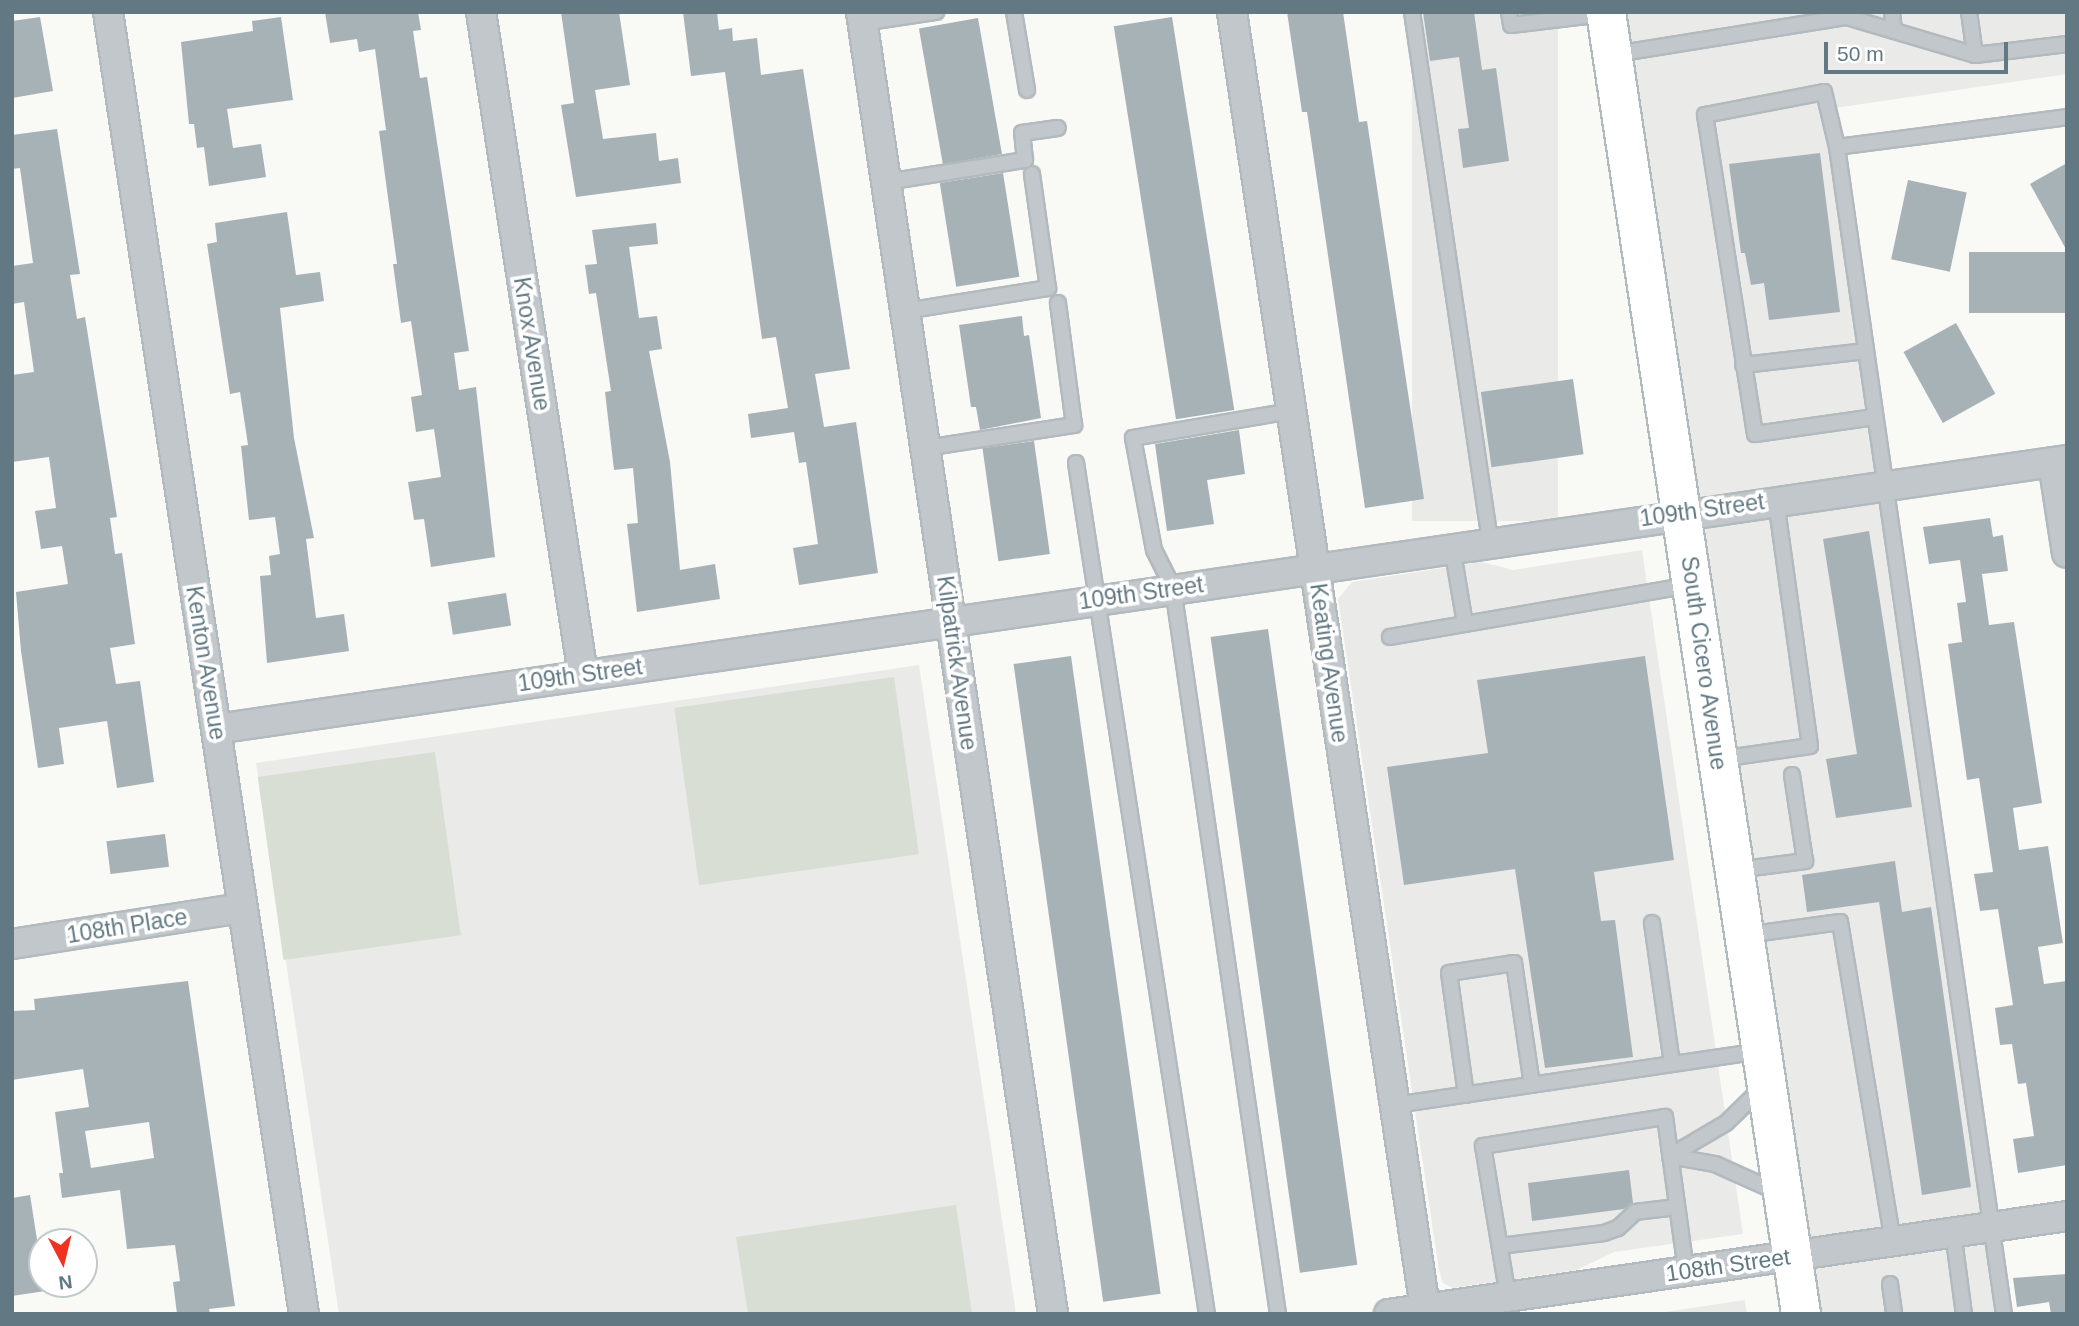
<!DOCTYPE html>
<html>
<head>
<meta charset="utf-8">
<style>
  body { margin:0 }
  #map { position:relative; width:2079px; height:1326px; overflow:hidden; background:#f9f9f6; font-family:Helvetica,sans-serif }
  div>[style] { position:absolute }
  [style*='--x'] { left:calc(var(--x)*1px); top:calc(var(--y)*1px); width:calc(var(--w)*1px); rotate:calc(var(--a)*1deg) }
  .built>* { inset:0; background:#eaeae9; transform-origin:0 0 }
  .green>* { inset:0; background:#d9ded5; transform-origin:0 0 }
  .building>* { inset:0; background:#a6b2b6; transform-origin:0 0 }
  .roads { filter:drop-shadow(2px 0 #b2babd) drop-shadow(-2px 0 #b2babd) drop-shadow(0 2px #b2babd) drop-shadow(0 -2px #b2babd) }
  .lane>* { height:14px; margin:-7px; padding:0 7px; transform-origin:7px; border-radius:7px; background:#c1c7ca }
  .street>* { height:28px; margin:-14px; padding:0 14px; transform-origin:14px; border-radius:14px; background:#c1c7ca }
  .primary>* { height:38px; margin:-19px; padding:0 19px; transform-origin:19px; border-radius:19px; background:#fff }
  span { translate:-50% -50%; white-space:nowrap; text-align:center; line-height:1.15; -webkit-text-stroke:7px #fff; paint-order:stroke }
  .street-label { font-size:23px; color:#627983 }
  .frame { position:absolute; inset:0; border:14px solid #627983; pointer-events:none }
  .north { position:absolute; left:28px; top:1228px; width:70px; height:70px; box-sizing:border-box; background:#fff; border:2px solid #c0c9cd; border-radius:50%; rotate:173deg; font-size:19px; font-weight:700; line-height:28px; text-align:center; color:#627983 }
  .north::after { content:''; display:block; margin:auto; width:24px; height:32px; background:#ef3320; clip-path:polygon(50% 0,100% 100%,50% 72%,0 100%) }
  .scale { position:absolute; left:1824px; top:42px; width:184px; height:32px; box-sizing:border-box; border:4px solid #627983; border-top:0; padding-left:9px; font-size:21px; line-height:24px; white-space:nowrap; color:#627983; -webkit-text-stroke:5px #fff; paint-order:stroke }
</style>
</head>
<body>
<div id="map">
  <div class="built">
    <i style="left:1412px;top:12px;width:146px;height:509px"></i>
    <i style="clip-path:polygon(1606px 12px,2067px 12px,2067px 74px,1828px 109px,2004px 1314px,1801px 1314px)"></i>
    <i style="clip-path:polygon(1642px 550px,1743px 1234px,1614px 1252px,1577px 1270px,1453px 1288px,1443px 1283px,1439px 1270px,1338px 599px,1352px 582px,1482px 562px,1513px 570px)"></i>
    <i style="clip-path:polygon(919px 665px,1016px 1314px,339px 1314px,256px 763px)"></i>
    <i style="clip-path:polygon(1745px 1300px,1747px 1314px,1651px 1314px)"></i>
  </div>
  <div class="green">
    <i style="left:894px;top:677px;width:179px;height:222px;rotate:82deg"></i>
    <i style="left:435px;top:752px;width:185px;height:179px;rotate:82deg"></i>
    <i style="clip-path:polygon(956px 1205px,972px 1314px,748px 1314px,736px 1237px)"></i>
  </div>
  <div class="building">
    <i style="clip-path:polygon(325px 12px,418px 12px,421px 30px,413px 31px,420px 78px,427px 77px,469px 351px,454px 353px,459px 390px,476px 387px,495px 557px,431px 567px,424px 519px,414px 520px,408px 482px,441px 477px,434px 429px,416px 432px,411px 397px,422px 395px,411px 321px,401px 323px,393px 264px,397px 264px,379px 131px,386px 130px,375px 49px,359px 52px,357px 39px,330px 43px)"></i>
    <i style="clip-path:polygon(561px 12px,619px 12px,630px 85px,595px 90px,603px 139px,656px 133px,659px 161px,678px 158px,681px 183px,576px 197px,561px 105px,574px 103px)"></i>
    <i style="clip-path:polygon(683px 12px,717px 12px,719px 30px,732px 28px,733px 41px,757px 38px,761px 75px,803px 69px,850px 369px,815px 374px,824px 427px,856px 422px,878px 573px,799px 585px,793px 548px,818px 544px,806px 462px,799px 463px,794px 432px,751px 438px,748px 414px,788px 408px,776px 337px,762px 339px,725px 72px,691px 76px)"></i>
    <i style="clip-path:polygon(1287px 12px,1343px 12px,1359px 122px,1367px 121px,1424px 499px,1365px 508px,1307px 112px,1302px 112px)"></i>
    <i style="clip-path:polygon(1423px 12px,1474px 12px,1482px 70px,1496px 68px,1509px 161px,1463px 168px,1458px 129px,1469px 128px,1459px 57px,1430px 61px)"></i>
    <i style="clip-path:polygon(40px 17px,53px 91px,12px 98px,12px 21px)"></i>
    <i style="clip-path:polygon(281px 17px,293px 100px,227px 109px,233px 148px,261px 144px,266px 177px,209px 186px,204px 147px,197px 148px,194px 124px,189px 124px,181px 42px,253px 31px,252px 21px)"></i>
    <i style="left:1172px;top:17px;width:398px;height:59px;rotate:81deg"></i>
    <i style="left:978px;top:18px;width:138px;height:60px;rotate:80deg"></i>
    <i style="clip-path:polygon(57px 129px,80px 274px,70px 275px,77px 319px,85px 317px,117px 517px,110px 518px,115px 554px,122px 553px,135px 644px,110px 648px,116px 684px,140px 681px,154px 782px,117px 788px,107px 721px,59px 728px,64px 764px,38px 768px,21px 651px,16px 592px,68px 584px,62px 546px,41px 549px,35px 511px,56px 508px,49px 457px,12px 462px,12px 375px,34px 372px,24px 302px,12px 304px,12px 266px,33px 263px,20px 168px,12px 169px,12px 135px)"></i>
    <i style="clip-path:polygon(1820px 153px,1840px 312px,1769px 320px,1764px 283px,1751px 285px,1745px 253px,1741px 253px,1729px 164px)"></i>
    <i style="clip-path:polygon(2067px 163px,2067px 251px,2030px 184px)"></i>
    <i style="left:1003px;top:173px;width:105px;height:64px;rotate:81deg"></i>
    <i style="left:1908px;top:180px;width:60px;height:81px;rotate:12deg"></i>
    <i style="clip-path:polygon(287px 212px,296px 275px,320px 272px,324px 301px,280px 308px,294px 438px,314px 538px,306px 539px,316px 618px,344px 614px,349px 651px,267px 663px,260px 576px,271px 575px,269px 556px,280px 554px,275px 517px,249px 520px,241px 446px,248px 445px,240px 392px,230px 394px,207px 244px,217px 242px,215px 223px)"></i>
    <i style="clip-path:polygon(656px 223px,658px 244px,629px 247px,639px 318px,657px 316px,662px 349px,649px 351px,670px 462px,680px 570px,715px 564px,720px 599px,637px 612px,627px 524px,638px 523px,633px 468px,614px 470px,605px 392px,611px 391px,596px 293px,589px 294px,585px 265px,597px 264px,592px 230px)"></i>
    <i style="left:2067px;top:252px;width:61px;height:98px;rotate:90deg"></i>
    <i style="clip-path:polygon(1022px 316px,1024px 336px,1029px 335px,1041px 418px,980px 430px,976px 407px,971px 407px,959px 325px)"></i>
    <i style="left:1956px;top:323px;width:81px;height:60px;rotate:61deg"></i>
    <i style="left:1573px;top:379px;width:76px;height:93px;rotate:82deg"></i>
    <i style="clip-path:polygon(1239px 430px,1245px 474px,1207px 480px,1214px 524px,1167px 531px,1155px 444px)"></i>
    <i style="left:1034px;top:441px;width:114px;height:52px;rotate:82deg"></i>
    <i style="clip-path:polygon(1990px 518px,1993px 537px,2003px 535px,2008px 571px,1982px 574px,1989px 625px,2014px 622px,2042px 803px,2013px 808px,2019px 850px,2048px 846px,2063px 943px,2038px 947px,2044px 984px,2067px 981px,2067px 1165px,2018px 1173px,2013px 1139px,2034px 1136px,2026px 1083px,2018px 1084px,2012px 1044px,2000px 1045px,1995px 1008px,2013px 1005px,1998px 909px,1980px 911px,1974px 874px,1993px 872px,1979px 778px,1967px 780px,1948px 644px,1962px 642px,1957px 603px,1966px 602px,1960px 560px,1929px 564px,1923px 527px)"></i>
    <i style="clip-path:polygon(1869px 531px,1912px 807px,1836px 818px,1826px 759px,1857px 754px,1823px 539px)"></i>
    <i style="left:506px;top:593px;width:33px;height:59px;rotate:81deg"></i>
    <i style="left:1268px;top:629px;width:642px;height:58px;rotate:82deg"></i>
    <i style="left:1071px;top:656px;width:644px;height:58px;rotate:82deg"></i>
    <i style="clip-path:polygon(1645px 656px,1674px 860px,1594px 872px,1601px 921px,1615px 920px,1633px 1057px,1545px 1068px,1515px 869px,1404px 885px,1387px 767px,1488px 753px,1477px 680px)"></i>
    <i style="left:165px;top:834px;width:33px;height:59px;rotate:83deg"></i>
    <i style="clip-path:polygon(1895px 861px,1902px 912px,1931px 907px,1971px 1187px,1922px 1195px,1879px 902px,1807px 912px,1802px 875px)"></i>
    <i style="clip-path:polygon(evenodd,188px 981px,235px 1306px,209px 1309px,210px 1314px,177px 1314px,173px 1282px,180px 1281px,175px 1245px,127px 1249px,120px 1190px,62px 1198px,59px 1173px,63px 1173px,55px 1112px,89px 1107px,83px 1069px,12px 1080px,12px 1011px,35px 1010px,34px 999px,188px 981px,149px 1122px,154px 1158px,91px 1168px,85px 1131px,149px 1122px)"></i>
    <i style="clip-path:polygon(1629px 1170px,1633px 1203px,1624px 1209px,1532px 1221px,1528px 1183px)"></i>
    <i style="clip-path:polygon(30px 1195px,45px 1291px,12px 1296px,12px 1198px)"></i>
    <i style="clip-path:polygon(2067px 1274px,2067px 1314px,2051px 1314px,2049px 1302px,2017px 1307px,2013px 1278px)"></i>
  </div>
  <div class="roads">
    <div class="lane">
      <i style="--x:1014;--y:12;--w:79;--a:80.5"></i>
      <i style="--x:1412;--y:12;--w:535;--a:81.61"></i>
      <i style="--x:1509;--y:12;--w:13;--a:81"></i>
      <i style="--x:1511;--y:25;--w:95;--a:-6.7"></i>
      <i style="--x:1892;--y:12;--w:19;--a:84"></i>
      <i style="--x:1969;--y:12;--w:43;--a:82.1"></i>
      <i style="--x:862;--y:23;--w:75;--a:-8.5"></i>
      <i style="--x:1615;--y:54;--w:235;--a:-9.1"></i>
      <i style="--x:1847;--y:17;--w:134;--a:16.5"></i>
      <i style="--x:1975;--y:55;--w:93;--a:-6.8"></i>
      <i style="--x:1837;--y:147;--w:232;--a:-7.4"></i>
      <i style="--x:886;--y:182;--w:141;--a:-9"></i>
      <i style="--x:1025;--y:160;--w:27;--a:-96"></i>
      <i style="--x:1022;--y:133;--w:36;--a:-8"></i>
      <i style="--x:905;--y:311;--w:145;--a:-9.1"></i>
      <i style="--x:1048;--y:288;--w:115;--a:-98"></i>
      <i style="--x:1743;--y:365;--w:124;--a:-6.5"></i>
      <i style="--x:1875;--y:417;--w:121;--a:171.9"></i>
      <i style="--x:1755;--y:434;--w:323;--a:-98.9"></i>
      <i style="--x:1705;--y:115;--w:121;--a:-10.9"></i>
      <i style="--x:1824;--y:92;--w:57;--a:76.7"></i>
      <i style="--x:1837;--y:147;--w:1179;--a:81.86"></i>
      <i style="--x:925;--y:448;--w:151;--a:-8.8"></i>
      <i style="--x:1074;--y:425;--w:123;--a:-97.5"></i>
      <i style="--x:1076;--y:463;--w:861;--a:81.25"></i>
      <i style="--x:1452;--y:547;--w:78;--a:80.4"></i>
      <i style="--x:1390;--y:637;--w:306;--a:-9.8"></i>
      <i style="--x:1720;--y:759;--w:91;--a:-8.2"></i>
      <i style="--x:1810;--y:746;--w:248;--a:-97.9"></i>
      <i style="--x:1736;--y:870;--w:70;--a:-7.4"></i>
      <i style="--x:1805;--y:861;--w:87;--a:-98.6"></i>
      <i style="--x:1652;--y:923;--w:141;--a:81.9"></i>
      <i style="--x:1746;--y:935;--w:95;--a:-7.9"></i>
      <i style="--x:1840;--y:922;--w:323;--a:80.6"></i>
      <i style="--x:1466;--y:1095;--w:123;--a:-97.9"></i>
      <i style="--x:1449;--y:973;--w:66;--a:-8.7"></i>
      <i style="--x:1514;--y:963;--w:123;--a:81.6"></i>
      <i style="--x:1395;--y:1105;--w:369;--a:-8.4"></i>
      <i style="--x:1670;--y:1156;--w:65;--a:-30.5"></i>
      <i style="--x:1726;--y:1123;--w:52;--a:-44.2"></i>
      <i style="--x:1670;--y:1156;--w:46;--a:10.1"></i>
      <i style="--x:1715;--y:1164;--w:68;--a:24.3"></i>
      <i style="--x:1953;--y:1232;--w:83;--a:82.4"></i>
      <i style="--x:1500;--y:1246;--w:105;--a:-7.1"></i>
      <i style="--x:1604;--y:1233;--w:15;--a:-20"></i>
      <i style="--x:1618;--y:1228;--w:23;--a:-43"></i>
      <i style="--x:1635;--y:1212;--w:42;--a:-6.8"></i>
      <i style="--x:1890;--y:1284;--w:30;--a:82"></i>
      <i style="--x:1508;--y:1297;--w:153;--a:-99.4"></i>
      <i style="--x:1483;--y:1146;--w:184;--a:-9.1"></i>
      <i style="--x:1665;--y:1117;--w:155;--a:82.2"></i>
      <i style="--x:1278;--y:1314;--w:734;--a:-98.23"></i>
      <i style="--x:1173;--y:588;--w:42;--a:-116.6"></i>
      <i style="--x:1154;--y:550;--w:114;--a:-100.6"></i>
      <i style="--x:1133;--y:438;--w:160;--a:-9.7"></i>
    </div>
    <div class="street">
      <i style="--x:108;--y:12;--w:1317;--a:81.44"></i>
      <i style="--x:481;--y:12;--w:671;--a:81.25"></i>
      <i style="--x:861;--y:12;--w:1316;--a:81.61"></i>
      <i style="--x:1232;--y:12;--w:1316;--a:81.53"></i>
      <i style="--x:2053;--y:462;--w:92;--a:81.3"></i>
      <i style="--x:216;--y:729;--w:1870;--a:-8.27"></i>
      <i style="--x:12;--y:944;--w:233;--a:-8.9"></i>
      <i style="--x:1389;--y:1314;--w:685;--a:-8.22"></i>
    </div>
    <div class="primary">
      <i style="--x:1606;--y:12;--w:1317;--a:81.48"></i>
    </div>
  </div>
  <div class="street-label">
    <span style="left:532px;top:344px;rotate:81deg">Knox Avenue</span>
    <span style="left:1702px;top:510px;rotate:-8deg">109th Street</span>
    <span style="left:1141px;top:593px;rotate:-8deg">109th Street</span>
    <span style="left:206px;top:663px;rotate:81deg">Kenton Avenue</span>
    <span style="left:957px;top:663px;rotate:82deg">Kilpatrick Avenue</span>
    <span style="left:1329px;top:663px;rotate:82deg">Keating Avenue</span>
    <span style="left:1704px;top:663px;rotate:82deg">South Cicero Avenue</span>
    <span style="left:580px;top:675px;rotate:-8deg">109th Street</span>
    <span style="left:127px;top:926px;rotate:-9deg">108th Place</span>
    <span style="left:1728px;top:1265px;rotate:-8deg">108th Street</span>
  </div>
  <div class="frame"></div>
  <div class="north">N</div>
  <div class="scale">50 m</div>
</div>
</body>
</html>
